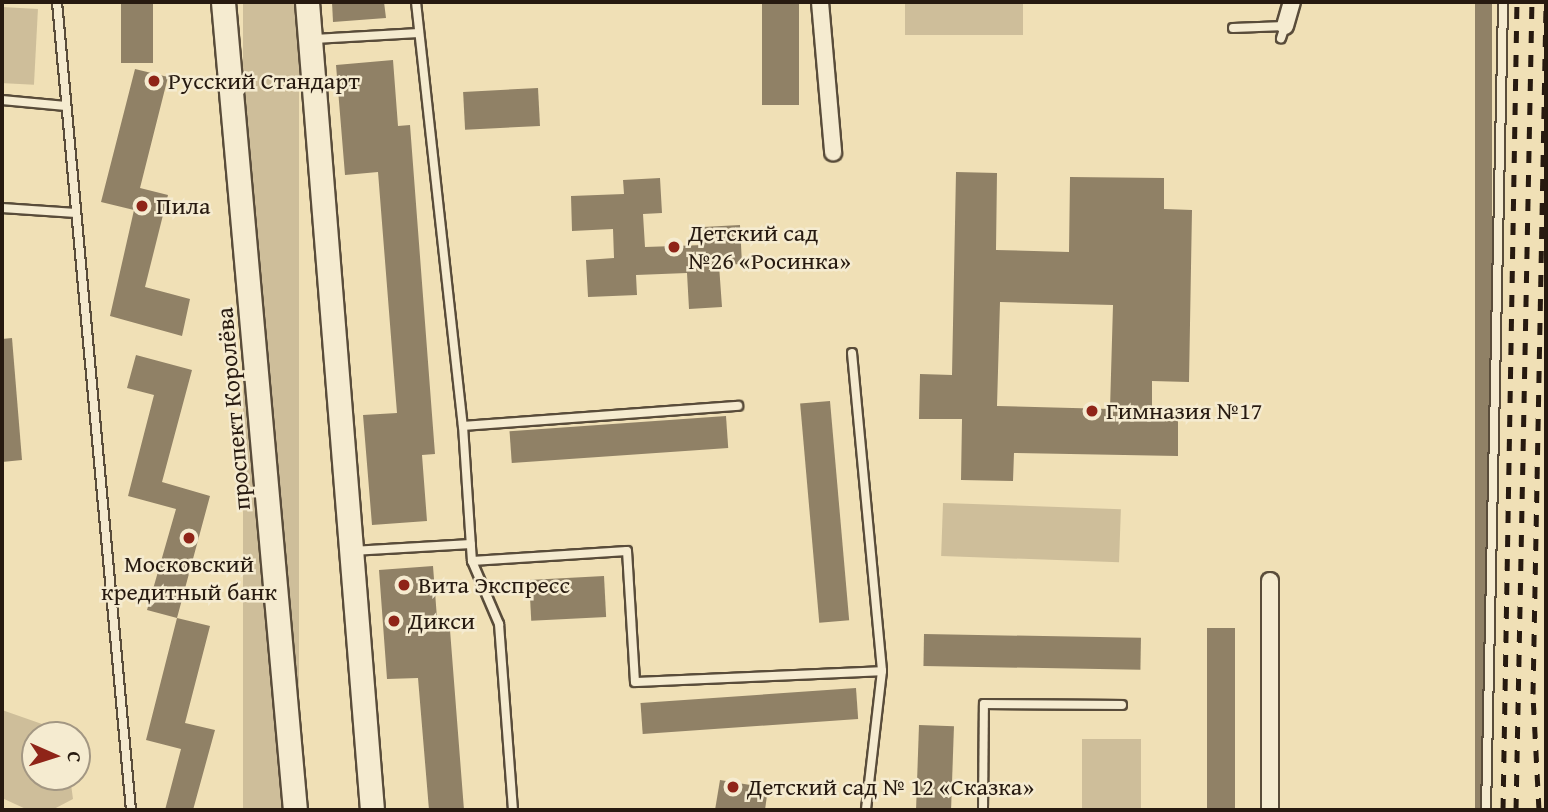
<!DOCTYPE html>
<html>
<head>
<meta charset="utf-8">
<style>
  body { margin:0 }
  #map { position:relative; width:1548px; height:812px; overflow:hidden; background:#f0e0b6; font-family:"Gentium Book Plus",serif }
  div>[style] { position:absolute }
  [style*='--x'] { left:calc(var(--x)*1px); top:calc(var(--y)*1px); width:calc(var(--w)*1px); rotate:calc(var(--a)*1deg) }
  .green>* { inset:0; background:#cebe9a; transform-origin:0 0 }
  .building>* { inset:0; background:#908166; transform-origin:0 0 }
  .roads { filter:drop-shadow(2px 0 #594c3a) drop-shadow(-2px 0 #594c3a) drop-shadow(0 2px #594c3a) drop-shadow(0 -2px #594c3a) }
  .lane>* { height:8px; margin:-4px; padding:0 4px; transform-origin:4px; border-radius:4px; background:#f5ebd0 }
  .street>* { height:16px; margin:-8px; padding:0 8px; transform-origin:8px; border-radius:8px; background:#f5ebd0 }
  .secondary>* { height:23px; margin:-11.5px; padding:0 11.5px; transform-origin:11.5px; border-radius:11.5px; background:#f5ebd0 }
  .rail>* { height:5px; margin-top:-2.5px; transform-origin:0; background:repeating-linear-gradient(90deg,#271a10 0 12px,transparent 0 24px) }
  .dots>* { width:19px; height:19px; translate:-50% -50%; box-sizing:border-box; border:4px solid #f5ebd0; border-radius:50% }
  span { translate:-50% -50%; white-space:nowrap; text-align:center; line-height:1.15; -webkit-text-stroke:5px #f5ebd0; paint-order:stroke }
  .poi-label { font-size:24px; color:#271a10 }
  .left { translate:0 -50%; text-align:left }
  .street-label { font-size:24px; color:#271a10 }
  .frame { position:absolute; inset:0; border:4px solid #271a10; pointer-events:none }
  .north { position:absolute; left:21px; top:721px; width:70px; height:70px; box-sizing:border-box; background:#f5ebd0; border:2px solid #a39783; border-radius:50%; rotate:93deg; font-size:19px; font-weight:700; line-height:28px; text-align:center; color:#271a10 }
  .north::after { content:''; display:block; margin:auto; width:24px; height:32px; background:#8f2418; clip-path:polygon(50% 0,100% 100%,50% 72%,0 100%) }
</style>
</head>
<body>
<div id="map">
  <div class="green">
    <i style="left:243px;top:2px;width:56px;height:811px"></i>
    <i style="left:905px;top:2px;width:118px;height:33px"></i>
    <i style="left:2px;top:7px;width:36px;height:76px;rotate:3deg"></i>
    <i style="left:943px;top:503px;width:178px;height:53px;rotate:2deg"></i>
    <i style="clip-path:polygon(2px 710px,42px 724px,49px 735px,35px 735px,35px 777px,70px 777px,73px 799px,52px 810px,28px 810px,2px 798px)"></i>
    <i style="left:1082px;top:739px;width:59px;height:71px"></i>
  </div>
  <div class="building">
    <i style="left:121px;top:2px;width:32px;height:61px"></i>
    <i style="clip-path:polygon(332px 2px,384px 2px,386px 18px,333px 22px)"></i>
    <i style="left:762px;top:2px;width:37px;height:103px"></i>
    <i style="left:1475px;top:2px;width:17px;height:808px"></i>
    <i style="clip-path:polygon(393px 60px,398px 126px,410px 125px,435px 454px,422px 455px,427px 521px,372px 525px,363px 415px,397px 413px,378px 172px,345px 175px,336px 65px)"></i>
    <i style="clip-path:polygon(135px 69px,168px 77px,140px 188px,168px 195px,145px 287px,190px 299px,182px 336px,110px 316px,134px 210px,101px 202px)"></i>
    <i style="left:538px;top:88px;width:38px;height:75px;rotate:87deg"></i>
    <i style="clip-path:polygon(evenodd,956px 172px,997px 173px,996px 250px,1069px 252px,1070px 177px,1164px 178px,1164px 209px,1192px 210px,1189px 382px,1152px 381px,1152px 412px,1178px 412px,1178px 456px,1014px 453px,1013px 481px,961px 480px,962px 419px,919px 419px,920px 374px,952px 375px,956px 172px,1000px 302px,1113px 305px,1110px 409px,997px 406px,1000px 302px)"></i>
    <i style="clip-path:polygon(660px 178px,662px 213px,643px 214px,645px 247px,704px 245px,703px 227px,740px 225px,742px 264px,719px 265px,722px 307px,689px 309px,687px 273px,636px 275px,637px 295px,588px 297px,586px 260px,614px 258px,613px 229px,572px 231px,571px 196px,624px 194px,623px 180px)"></i>
    <i style="clip-path:polygon(12px 338px,22px 460px,2px 462px,2px 339px)"></i>
    <i style="clip-path:polygon(136px 355px,192px 370px,162px 482px,210px 496px,177px 618px,147px 610px,176px 509px,128px 496px,154px 395px,127px 388px)"></i>
    <i style="left:830px;top:401px;width:220px;height:30px;rotate:85deg"></i>
    <i style="left:726px;top:416px;width:32px;height:217px;rotate:86deg"></i>
    <i style="clip-path:polygon(433px 566px,438px 631px,450px 630px,464px 810px,429px 810px,418px 678px,387px 679px,379px 570px)"></i>
    <i style="left:604px;top:576px;width:41px;height:75px;rotate:87deg"></i>
    <i style="clip-path:polygon(177px 618px,210px 626px,185px 723px,215px 730px,193px 810px,165px 810px,181px 749px,146px 740px)"></i>
    <i style="left:1207px;top:628px;width:28px;height:182px"></i>
    <i style="left:924px;top:634px;width:217px;height:32px;rotate:1deg"></i>
    <i style="left:856px;top:688px;width:31px;height:216px;rotate:86deg"></i>
    <i style="left:919px;top:725px;width:35px;height:85px;rotate:2deg"></i>
    <i style="clip-path:polygon(720px 780px,768px 788px,765px 810px,715px 810px)"></i>
  </div>
  <div class="roads">
    <div class="lane">
      <i style="--x:57;--y:2;--w:811;--a:84.77"></i>
      <i style="--x:416;--y:2;--w:427;--a:83.7"></i>
      <i style="--x:463;--y:426;--w:135;--a:86.2"></i>
      <i style="--x:472;--y:561;--w:69;--a:66.8"></i>
      <i style="--x:499;--y:624;--w:187;--a:85.7"></i>
      <i style="--x:1233;--y:28;--w:52;--a:-2.2"></i>
      <i style="--x:1285;--y:26;--w:13;--a:108"></i>
      <i style="--x:314;--y:39;--w:105;--a:-3.3"></i>
      <i style="--x:2;--y:100;--w:64;--a:5.4"></i>
      <i style="--x:2;--y:208;--w:74;--a:3.9"></i>
      <i style="--x:852;--y:353;--w:319;--a:84.6"></i>
      <i style="--x:882;--y:671;--w:140;--a:96.6"></i>
      <i style="--x:463;--y:426;--w:276;--a:-4.2"></i>
      <i style="--x:352;--y:551;--w:119;--a:-3.4"></i>
      <i style="--x:472;--y:561;--w:155;--a:-3.7"></i>
      <i style="--x:627;--y:551;--w:131;--a:86.5"></i>
      <i style="--x:635;--y:682;--w:247;--a:-2.5"></i>
      <i style="--x:983;--y:810;--w:106;--a:-89.5"></i>
      <i style="--x:984;--y:704;--w:138;--a:0.4"></i>
      <i style="--x:1486;--y:810;--w:808;--a:-88.79"></i>
    </div>
    <div class="street">
      <i style="--x:820;--y:2;--w:151;--a:85"></i>
      <i style="--x:1285;--y:26;--w:25;--a:-74"></i>
      <i style="--x:1270;--y:810;--w:229;--a:-90"></i>
    </div>
    <div class="secondary">
      <i style="--x:223;--y:2;--w:811;--a:84.91"></i>
      <i style="--x:307;--y:2;--w:811;--a:85.4"></i>
    </div>
  </div>
  <div class="rail">
    <i style="--x:1503;--y:810;--w:808;--a:-89.01"></i>
    <i style="--x:1516;--y:810;--w:808;--a:-88.87"></i>
    <i style="--x:1539;--y:810;--w:116;--a:-93"></i>
    <i style="--x:1533;--y:694;--w:692;--a:-88.92"></i>
  </div>
  <div class="dots">
    <i style="left:154px;top:81px;background:#8f2418"></i>
    <i style="left:142px;top:206px;background:#8f2418"></i>
    <i style="left:674px;top:247px;background:#8f2418"></i>
    <i style="left:1092px;top:411px;background:#8f2418"></i>
    <i style="left:189px;top:538px;background:#8f2418"></i>
    <i style="left:404px;top:585px;background:#8f2418"></i>
    <i style="left:394px;top:621px;background:#8f2418"></i>
    <i style="left:733px;top:787px;background:#8f2418"></i>
  </div>
  <div class="poi-label">
    <span class="left" style="left:168px;top:81px">Русский Стандарт</span>
    <span class="left" style="left:156px;top:206px">Пила</span>
    <span class="left" style="left:688px;top:247px">Детский сад<br>№26 «Росинка»</span>
    <span class="left" style="left:1106px;top:411px">Гимназия №17</span>
    <span style="left:189px;top:578px">Московский<br>кредитный банк</span>
    <span class="left" style="left:418px;top:585px">Вита Экспресс</span>
    <span class="left" style="left:408px;top:621px">Дикси</span>
    <span class="left" style="left:747px;top:787px">Детский сад № 12 «Сказка»</span>
  </div>
  <div class="street-label">
    <span style="left:233px;top:409px;rotate:-95deg">проспект Королёва</span>
  </div>
  <div class="frame"></div>
  <div class="north">С</div>
</div>
</body>
</html>
